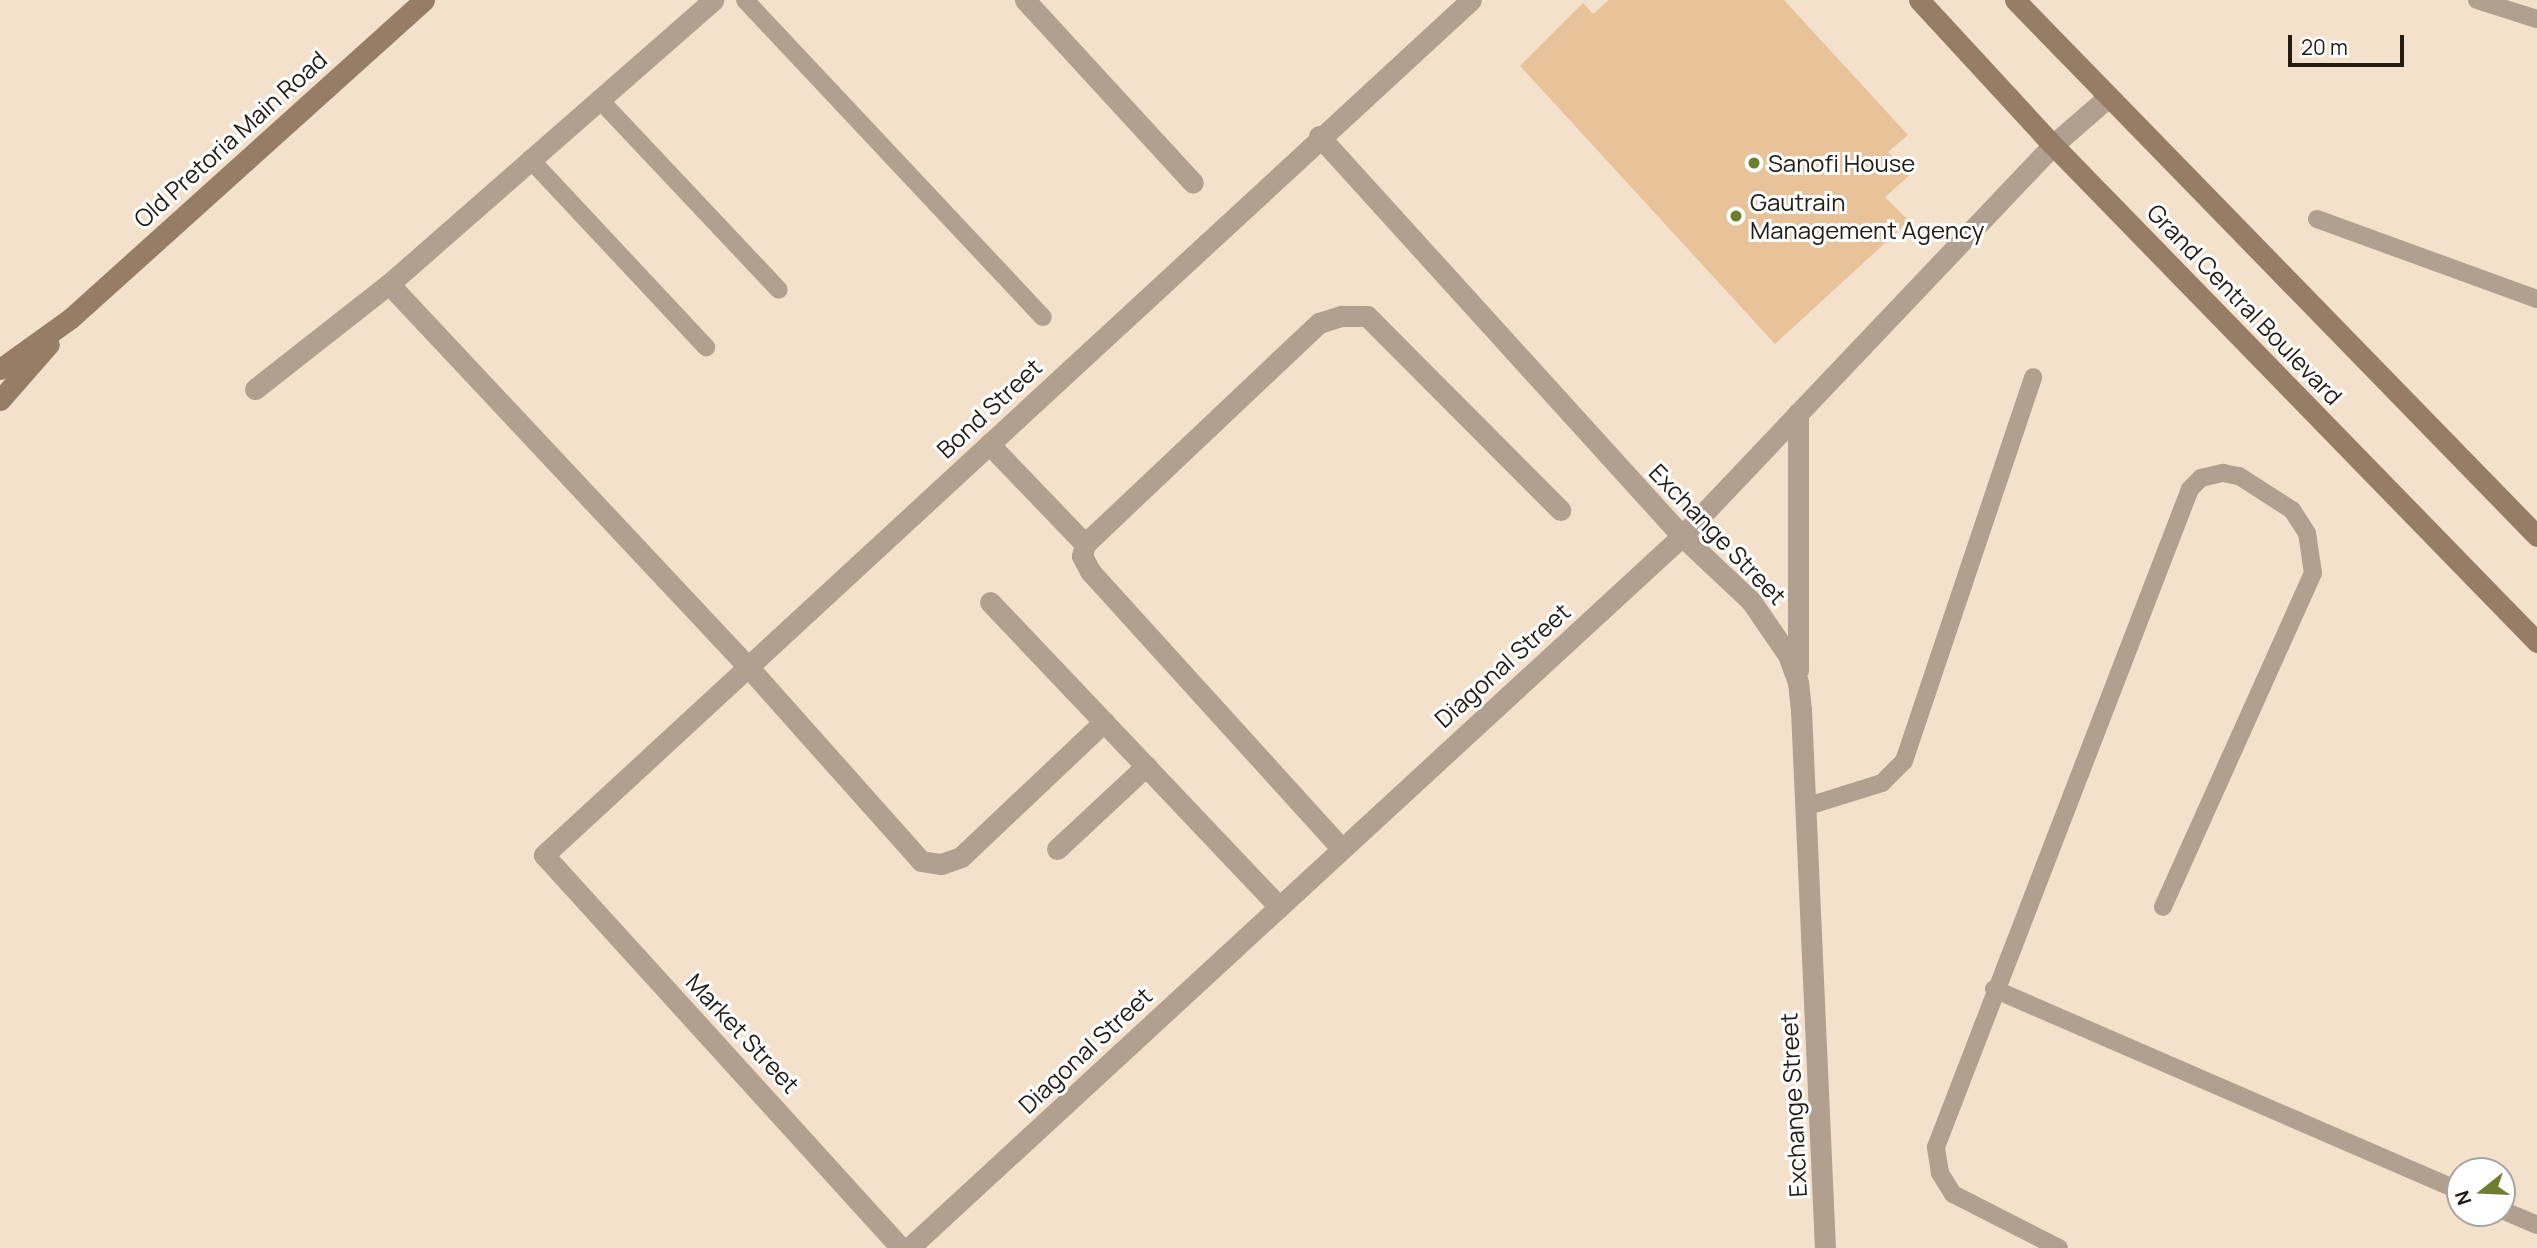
<!DOCTYPE html>
<html>
<head>
<meta charset="utf-8">
<style>
  body { margin:0 }
  #map { position:relative; width:2537px; height:1248px; overflow:hidden; background:#f4e1cc; font-family:Manrope,sans-serif }
  div>[style] { position:absolute }
  [style*='--x'] { left:calc(var(--x)*1px); top:calc(var(--y)*1px); width:calc(var(--w)*1px); rotate:calc(var(--a)*1deg) }
  .building>* { inset:0; background:#e8c39a }
  .lane>* { height:18px; margin:-9px; padding:0 9px; transform-origin:9px; border-radius:9px; background:#b19f8f }
  .street>* { height:21px; margin:-10.5px; padding:0 10.5px; transform-origin:10.5px; border-radius:10.5px; background:#b19f8f }
  .secondary>* { height:21px; margin:-10.5px; padding:0 10.5px; transform-origin:10.5px; border-radius:10.5px; background:#987d66 }
  .dots>* { width:19px; height:19px; translate:-50% -50%; box-sizing:border-box; border:4px solid #fff; border-radius:50% }
  span { translate:-50% -50%; white-space:nowrap; text-align:center; line-height:1.15; -webkit-text-stroke:6px #fff; paint-order:stroke }
  .street-label { font-size:24px; color:#231c15 }
  .poi-label { font-size:24px; color:#231c15 }
  .left { translate:0 -50%; text-align:left }
  .north { position:absolute; left:2446px; top:1157px; width:70px; height:70px; box-sizing:border-box; background:#fff; border:2px solid #a7a4a1; border-radius:50%; rotate:252deg; font-size:19px; font-weight:700; line-height:28px; text-align:center; color:#231c15 }
  .north::after { content:''; display:block; margin:auto; width:24px; height:32px; background:#6d7f2f; clip-path:polygon(50% 0,100% 100%,50% 72%,0 100%) }
  .scale { position:absolute; left:2288px; top:35px; width:116px; height:32px; box-sizing:border-box; border:4px solid #231c15; border-top:0; padding-left:9px; font-size:21px; line-height:24px; white-space:nowrap; color:#231c15; -webkit-text-stroke:5px #fff; paint-order:stroke }
</style>
</head>
<body>
<div id="map">
  <div class="building">
    <i style="clip-path:polygon(1609px 0,1784px 0,1908px 135px,1888px 152px,1910px 175px,1885px 197px,1909px 221px,1775px 344px,1520px 66px,1583px 3px,1593px 14px)"></i>
  </div>
  <div class="lane">
    <i style="--x:745;--y:0;--w:435;--a:46.8"></i>
    <i style="--x:2477;--y:0;--w:63;--a:17.6"></i>
    <i style="--x:599;--y:99;--w:262;--a:46.7"></i>
    <i style="--x:530;--y:159;--w:258;--a:46.9"></i>
    <i style="--x:2317;--y:219;--w:234;--a:20"></i>
    <i style="--x:1805;--y:807;--w:81;--a:-17.3"></i>
    <i style="--x:1882;--y:783;--w:31;--a:-45"></i>
    <i style="--x:1904;--y:761;--w:405;--a:-71.4"></i>
    <i style="--x:1994;--y:989;--w:508;--a:23.44"></i>
    <i style="--x:2502;--y:1210;--w:38;--a:23"></i>
    <i style="--x:2059;--y:1248;--w:119;--a:-153"></i>
    <i style="--x:1953;--y:1194;--w:25;--a:-122"></i>
    <i style="--x:1940;--y:1173;--w:26;--a:-99"></i>
    <i style="--x:1936;--y:1147;--w:705;--a:-68.89"></i>
    <i style="--x:2190;--y:489;--w:16;--a:-45"></i>
    <i style="--x:2201;--y:478;--w:23;--a:-13"></i>
    <i style="--x:2223;--y:473;--w:16;--a:11"></i>
    <i style="--x:2239;--y:476;--w:63;--a:32.7"></i>
    <i style="--x:2292;--y:510;--w:27;--a:57"></i>
    <i style="--x:2307;--y:533;--w:40;--a:81.5"></i>
    <i style="--x:2313;--y:573;--w:366;--a:114.2"></i>
  </div>
  <div class="street">
    <i style="--x:1025;--y:0;--w:248;--a:47.4"></i>
    <i style="--x:1319;--y:136;--w:540;--a:47.78"></i>
    <i style="--x:1682;--y:536;--w:95;--a:43.3"></i>
    <i style="--x:1751;--y:601;--w:65;--a:55.6"></i>
    <i style="--x:1788;--y:655;--w:29;--a:70"></i>
    <i style="--x:1798;--y:682;--w:28;--a:84"></i>
    <i style="--x:1801;--y:710;--w:539;--a:87.45"></i>
    <i style="--x:389;--y:284;--w:528;--a:46.84"></i>
    <i style="--x:750;--y:669;--w:257;--a:48.3"></i>
    <i style="--x:921;--y:861;--w:20;--a:9"></i>
    <i style="--x:941;--y:864;--w:21;--a:-19"></i>
    <i style="--x:961;--y:857;--w:197;--a:-43.4"></i>
    <i style="--x:255;--y:389;--w:170;--a:-38.1"></i>
    <i style="--x:389;--y:284;--w:431;--a:-41.2"></i>
    <i style="--x:1798;--y:413;--w:257;--a:90"></i>
    <i style="--x:989;--y:444;--w:139;--a:46.2"></i>
    <i style="--x:990;--y:602;--w:420;--a:46.5"></i>
    <i style="--x:1341;--y:848;--w:374;--a:-132.2"></i>
    <i style="--x:1090;--y:571;--w:17;--a:-118"></i>
    <i style="--x:1082;--y:556;--w:12;--a:-76"></i>
    <i style="--x:1085;--y:544;--w:322;--a:-43.4"></i>
    <i style="--x:1319;--y:323;--w:23;--a:-18"></i>
    <i style="--x:1341;--y:316;--w:26;--a:0"></i>
    <i style="--x:1367;--y:316;--w:274;--a:45.1"></i>
    <i style="--x:1057;--y:849;--w:122;--a:-43"></i>
    <i style="--x:901;--y:1248;--w:531;--a:-132.25"></i>
    <i style="--x:544;--y:855;--w:1261;--a:-42.69"></i>
    <i style="--x:909;--y:1248;--w:1051;--a:-42.65"></i>
    <i style="--x:1682;--y:536;--w:539;--a:-46.5"></i>
    <i style="--x:2053;--y:145;--w:72;--a:-41"></i>
  </div>
  <div class="secondary">
    <i style="--x:1919;--y:0;--w:197;--a:47.3"></i>
    <i style="--x:2053;--y:145;--w:694;--a:45.76"></i>
    <i style="--x:2015;--y:0;--w:748;--a:45.76"></i>
    <i style="--x:0;--y:369;--w:87;--a:-35.7"></i>
    <i style="--x:71;--y:318;--w:475;--a:-42"></i>
    <i style="--x:0;--y:400;--w:74;--a:-48.8"></i>
  </div>
  <div class="dots">
    <i style="left:1754px;top:163px;background:#6d7f2f"></i>
    <i style="left:1736px;top:216px;background:#6d7f2f"></i>
  </div>
  <div class="street-label">
    <span style="left:230px;top:139px;rotate:-42deg">Old Pretoria Main Road</span>
    <span style="left:2245px;top:304px;rotate:46deg">Grand Central Boulevard</span>
    <span style="left:989px;top:408px;rotate:-43deg">Bond Street</span>
    <span style="left:1718px;top:534px;rotate:46deg">Exchange Street</span>
    <span style="left:1502px;top:665px;rotate:-42deg">Diagonal Street</span>
    <span style="left:743px;top:1033px;rotate:47deg">Market Street</span>
    <span style="left:1085px;top:1050px;rotate:-43deg">Diagonal Street</span>
    <span style="left:1793px;top:1105px;rotate:-93deg">Exchange Street</span>
  </div>
  <div class="poi-label">
    <span class="left" style="left:1768px;top:163px">Sanofi House</span>
    <span class="left" style="left:1750px;top:216px">Gautrain<br>Management Agency</span>
  </div>
  <div class="north">N</div>
  <div class="scale">20 m</div>
</div>
</body>
</html>
